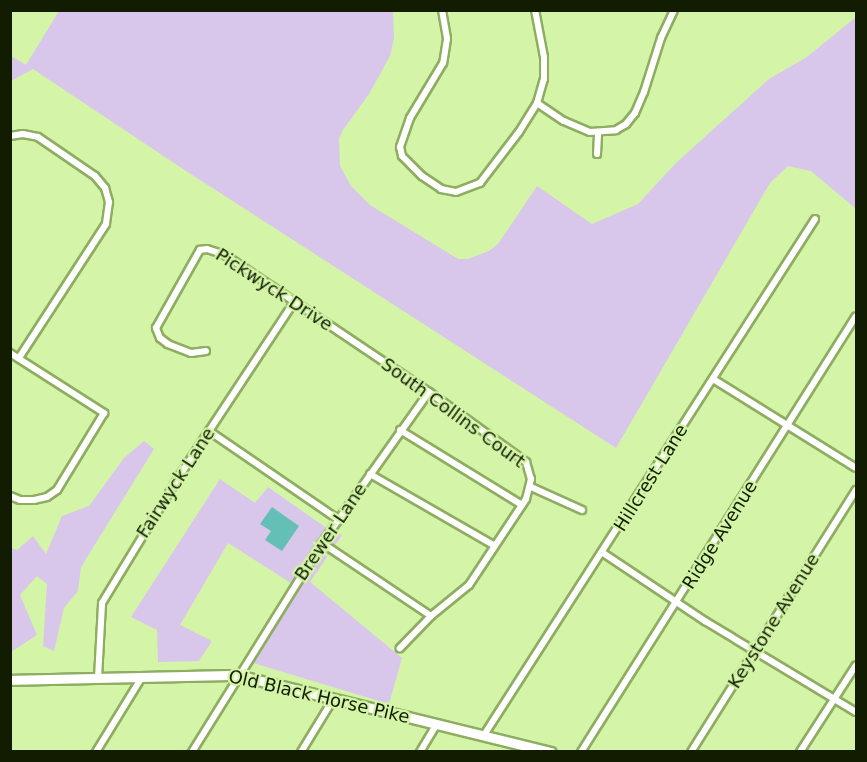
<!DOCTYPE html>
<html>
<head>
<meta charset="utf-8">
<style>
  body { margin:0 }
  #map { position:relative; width:867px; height:762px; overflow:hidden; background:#d4f5a7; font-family:"DejaVu Sans",sans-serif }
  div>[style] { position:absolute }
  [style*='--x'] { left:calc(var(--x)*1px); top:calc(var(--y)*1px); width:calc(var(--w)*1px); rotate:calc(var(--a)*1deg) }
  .green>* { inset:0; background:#d8c6eb }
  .water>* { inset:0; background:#64bfb6 }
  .roads { filter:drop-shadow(2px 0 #8ead61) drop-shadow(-2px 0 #8ead61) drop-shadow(0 2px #8ead61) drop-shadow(0 -2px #8ead61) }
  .street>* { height:6px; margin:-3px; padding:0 3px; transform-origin:3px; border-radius:3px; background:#fff }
  .secondary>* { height:9px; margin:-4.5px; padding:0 4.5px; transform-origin:4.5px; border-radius:4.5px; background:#fff }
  span { translate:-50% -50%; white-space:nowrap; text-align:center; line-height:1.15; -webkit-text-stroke:4.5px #d4f5a7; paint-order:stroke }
  .street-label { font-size:18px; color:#111c00 }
  .frame { position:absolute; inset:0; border:12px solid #111c00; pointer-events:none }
</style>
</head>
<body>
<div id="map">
  <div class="green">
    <i style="clip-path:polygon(59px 11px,393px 11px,394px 38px,390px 56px,369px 94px,343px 130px,339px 138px,340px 166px,351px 186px,370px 205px,458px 259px,468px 259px,489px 251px,498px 244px,537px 186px,592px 224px,638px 204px,676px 163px,769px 79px,807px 57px,856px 17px,856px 209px,811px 171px,788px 166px,770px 183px,616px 448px,183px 169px,33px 69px,11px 81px,11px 56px,26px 65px)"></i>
    <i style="clip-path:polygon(144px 441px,154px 449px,81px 567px,78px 591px,64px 608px,54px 651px,43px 646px,47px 584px,37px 576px,20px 595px,37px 635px,11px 652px,11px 548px,17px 550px,33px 536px,46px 554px,62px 516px,89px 506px,124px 458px)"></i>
    <i style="clip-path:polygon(220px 479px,255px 503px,268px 487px,325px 527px,342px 535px,310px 582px,402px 658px,389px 704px,250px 662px,294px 585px,228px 543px,180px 625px,212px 641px,199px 661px,158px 662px,157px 630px,131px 617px)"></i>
  </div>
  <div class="water">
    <i style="clip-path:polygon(272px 507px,299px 526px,282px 551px,265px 540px,271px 531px,260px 524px)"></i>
  </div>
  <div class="roads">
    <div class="street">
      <i style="--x:442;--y:10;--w:29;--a:80"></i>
      <i style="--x:447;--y:39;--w:24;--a:99"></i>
      <i style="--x:443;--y:63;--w:64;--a:121"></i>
      <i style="--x:410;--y:118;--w:31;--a:109"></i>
      <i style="--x:400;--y:147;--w:9;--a:77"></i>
      <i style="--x:402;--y:156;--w:28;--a:45"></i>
      <i style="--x:422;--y:176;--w:23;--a:34"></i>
      <i style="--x:441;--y:189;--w:15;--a:11"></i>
      <i style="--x:456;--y:192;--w:26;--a:-21"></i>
      <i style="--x:480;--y:183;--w:64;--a:-52.6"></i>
      <i style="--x:519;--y:132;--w:34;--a:-58"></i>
      <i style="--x:537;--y:103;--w:25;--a:-74"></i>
      <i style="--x:544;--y:79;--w:22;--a:-90"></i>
      <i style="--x:544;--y:57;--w:48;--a:-100.8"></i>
      <i style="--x:537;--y:103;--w:32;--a:34"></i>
      <i style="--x:564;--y:121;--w:28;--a:23"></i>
      <i style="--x:590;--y:132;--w:26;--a:-4"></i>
      <i style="--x:616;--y:130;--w:12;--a:-31"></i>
      <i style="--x:626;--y:124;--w:14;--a:-51"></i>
      <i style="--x:635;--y:113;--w:23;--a:-67"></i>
      <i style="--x:644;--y:92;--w:57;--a:-72.5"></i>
      <i style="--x:661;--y:38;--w:31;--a:-65"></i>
      <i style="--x:10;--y:136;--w:13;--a:-9"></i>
      <i style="--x:23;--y:134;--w:15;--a:11"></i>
      <i style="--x:38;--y:137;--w:69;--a:34.4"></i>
      <i style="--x:95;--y:176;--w:16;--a:50"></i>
      <i style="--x:105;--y:188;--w:15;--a:74"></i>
      <i style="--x:109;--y:202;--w:22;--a:98"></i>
      <i style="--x:106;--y:224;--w:160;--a:123"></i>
      <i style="--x:597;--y:154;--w:22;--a:-87"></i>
      <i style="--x:206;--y:351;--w:15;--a:172"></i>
      <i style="--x:191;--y:353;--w:25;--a:-159"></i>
      <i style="--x:168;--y:344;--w:10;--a:-143"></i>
      <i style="--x:160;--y:338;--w:11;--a:-112"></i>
      <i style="--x:156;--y:328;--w:90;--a:-60.6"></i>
      <i style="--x:200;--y:250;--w:7;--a:-8"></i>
      <i style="--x:207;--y:249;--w:19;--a:18"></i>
      <i style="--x:225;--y:255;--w:246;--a:33.9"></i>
      <i style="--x:429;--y:392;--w:120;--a:35.8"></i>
      <i style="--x:526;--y:462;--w:18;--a:74"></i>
      <i style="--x:531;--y:479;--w:21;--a:104"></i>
      <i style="--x:526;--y:499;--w:103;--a:123.5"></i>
      <i style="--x:469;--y:585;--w:49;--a:140.8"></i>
      <i style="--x:431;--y:616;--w:45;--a:134.1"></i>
      <i style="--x:10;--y:353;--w:112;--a:32.6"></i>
      <i style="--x:104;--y:413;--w:90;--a:121.4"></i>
      <i style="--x:57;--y:490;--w:12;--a:145"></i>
      <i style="--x:47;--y:497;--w:13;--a:167"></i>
      <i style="--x:34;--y:500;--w:14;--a:180"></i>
      <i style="--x:20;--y:500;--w:11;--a:-158"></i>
      <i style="--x:713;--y:379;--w:168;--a:31.9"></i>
      <i style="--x:400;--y:430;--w:143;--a:31.6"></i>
      <i style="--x:209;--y:431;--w:158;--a:34.4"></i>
      <i style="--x:370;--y:474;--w:144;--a:29.9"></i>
      <i style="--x:531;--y:487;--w:56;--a:24.3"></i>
      <i style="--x:322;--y:543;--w:131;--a:33.8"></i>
      <i style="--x:603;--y:553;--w:123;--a:33.7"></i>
      <i style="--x:705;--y:621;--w:176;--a:31.1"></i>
      <i style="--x:98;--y:678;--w:75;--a:-86.9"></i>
      <i style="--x:102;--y:603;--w:146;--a:-58.7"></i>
      <i style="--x:178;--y:478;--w:211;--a:-56.6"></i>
      <i style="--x:484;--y:735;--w:613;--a:-57.32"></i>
      <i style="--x:96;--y:752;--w:88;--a:-58.5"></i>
      <i style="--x:192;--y:752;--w:246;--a:-58.1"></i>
      <i style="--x:322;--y:543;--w:185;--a:-54.7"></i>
      <i style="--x:301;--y:752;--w:63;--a:-58.6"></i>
      <i style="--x:420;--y:752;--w:33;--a:-59"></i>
      <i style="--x:581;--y:752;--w:515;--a:-57.76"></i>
      <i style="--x:691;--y:752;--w:310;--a:-57.8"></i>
      <i style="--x:800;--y:752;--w:103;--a:-57.2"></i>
    </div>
    <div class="secondary">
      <i style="--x:10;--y:680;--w:227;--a:-1.3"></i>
      <i style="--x:237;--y:675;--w:323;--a:13.8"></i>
    </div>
  </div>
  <div class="street-label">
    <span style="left:274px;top:290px;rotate:33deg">Pickwyck Drive</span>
    <span style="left:453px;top:413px;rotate:36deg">South Collins Court</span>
    <span style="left:651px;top:478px;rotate:-58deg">Hillcrest Lane</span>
    <span style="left:176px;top:483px;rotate:-57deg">Fairwyck Lane</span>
    <span style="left:331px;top:532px;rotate:-56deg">Brewer Lane</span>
    <span style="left:720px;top:535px;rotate:-58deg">Ridge Avenue</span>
    <span style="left:774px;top:621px;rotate:-58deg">Keystone Avenue</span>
    <span style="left:319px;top:697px;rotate:13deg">Old Black Horse Pike</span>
  </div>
  <div class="frame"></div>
</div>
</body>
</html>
